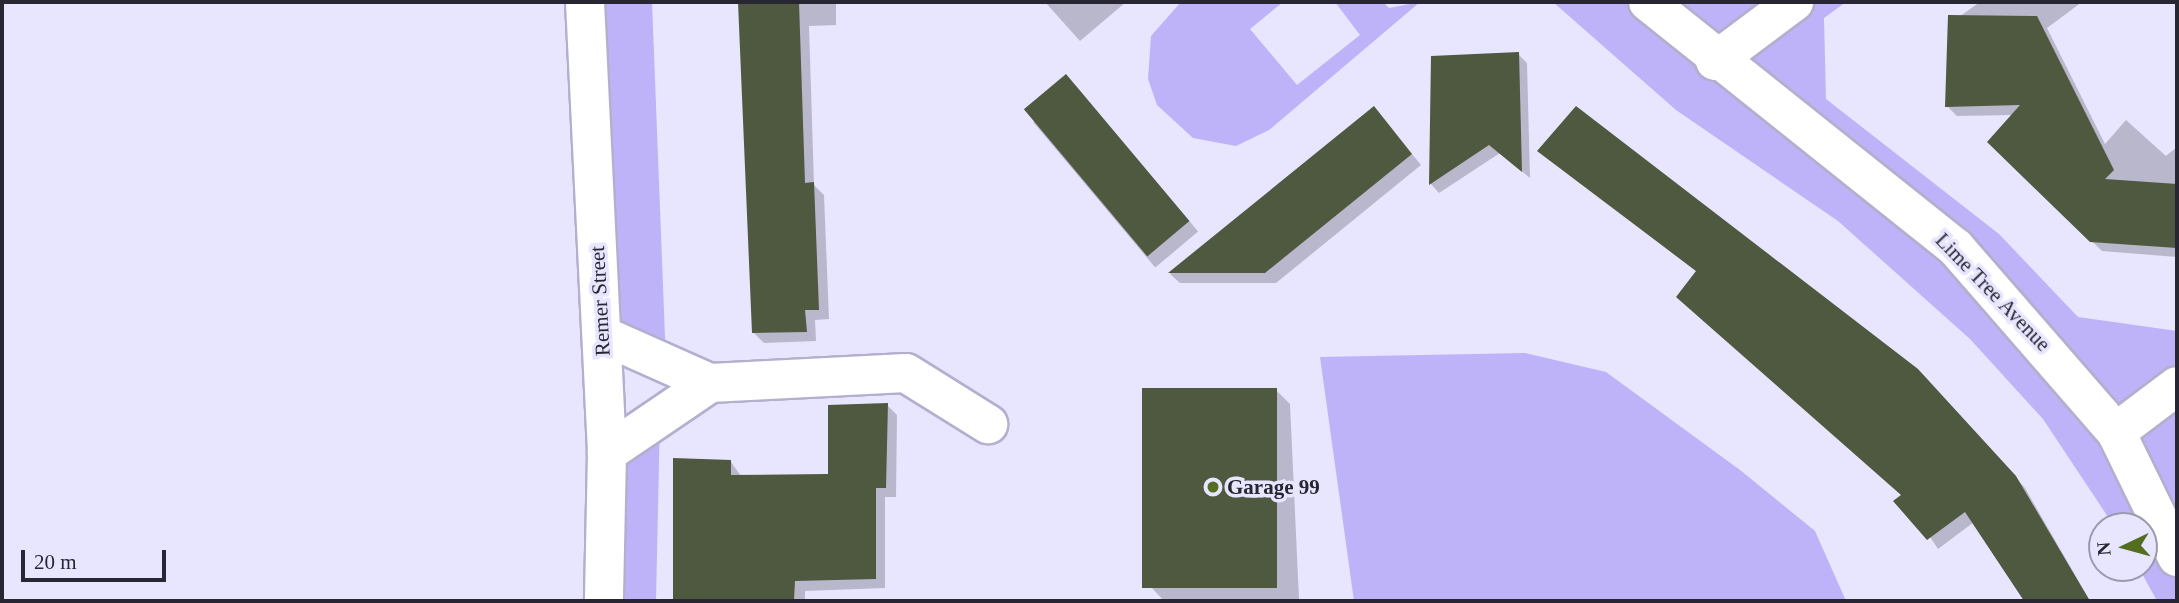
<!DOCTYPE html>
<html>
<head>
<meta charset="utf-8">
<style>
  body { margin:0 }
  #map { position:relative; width:2179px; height:603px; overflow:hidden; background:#e8e5ff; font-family:Georgia,serif }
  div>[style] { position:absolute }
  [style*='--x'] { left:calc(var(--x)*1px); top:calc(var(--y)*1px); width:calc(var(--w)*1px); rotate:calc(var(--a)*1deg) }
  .green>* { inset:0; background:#beb3f8 }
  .shadow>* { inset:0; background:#0003; transform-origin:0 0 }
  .building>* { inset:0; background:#4e593f; transform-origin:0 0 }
  .roads { filter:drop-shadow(2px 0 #b3afce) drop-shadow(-2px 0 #b3afce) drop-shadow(0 2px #b3afce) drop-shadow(0 -2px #b3afce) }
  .minor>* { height:38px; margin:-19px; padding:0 19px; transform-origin:19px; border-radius:19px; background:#fff }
  .dots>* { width:19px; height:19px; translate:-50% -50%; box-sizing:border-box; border:4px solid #e8e5ff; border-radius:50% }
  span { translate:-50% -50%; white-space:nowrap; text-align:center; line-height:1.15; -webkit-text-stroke:7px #e8e5ff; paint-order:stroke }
  .street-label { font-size:21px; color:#272632 }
  .poi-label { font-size:21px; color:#272632; font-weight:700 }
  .left { translate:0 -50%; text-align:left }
  .frame { position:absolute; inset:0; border:4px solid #272632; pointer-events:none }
  .north { position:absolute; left:2088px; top:512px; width:70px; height:70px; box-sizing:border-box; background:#e8e5ff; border:2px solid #9b99ad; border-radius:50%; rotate:265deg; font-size:19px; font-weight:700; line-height:28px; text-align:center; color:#272632 }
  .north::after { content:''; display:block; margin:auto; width:24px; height:32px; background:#536e21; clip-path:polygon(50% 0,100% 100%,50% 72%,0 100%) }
  .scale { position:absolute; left:21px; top:550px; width:145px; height:32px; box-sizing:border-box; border:4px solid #272632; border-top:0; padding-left:9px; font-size:21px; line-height:24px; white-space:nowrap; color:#272632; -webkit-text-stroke:5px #e8e5ff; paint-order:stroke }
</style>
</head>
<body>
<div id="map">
  <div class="green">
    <i style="clip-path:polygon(585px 2px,652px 2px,666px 363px,602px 335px)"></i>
    <i style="clip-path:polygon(1181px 2px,1283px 2px,1250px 29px,1297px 85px,1360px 35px,1335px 2px,1383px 2px,1389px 8px,1420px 2px,1269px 130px,1236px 146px,1193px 138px,1157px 105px,1148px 79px,1151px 36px)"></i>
    <i style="clip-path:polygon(1553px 2px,1846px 2px,1824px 18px,1826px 99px,1999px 234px,2078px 317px,2177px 331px,2177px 601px,2157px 601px,2139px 568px,2144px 568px,2144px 526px,2114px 526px,2043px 419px,1970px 339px,1838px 221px,1676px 110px)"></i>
    <i style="clip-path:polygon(1525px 353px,1606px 372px,1740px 470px,1815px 531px,1846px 601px,1354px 601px,1320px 357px)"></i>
    <i style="clip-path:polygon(660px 417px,656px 601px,604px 601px,607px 453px)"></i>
  </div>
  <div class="shadow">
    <i style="clip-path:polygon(741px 2px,836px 2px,836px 25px,809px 26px,814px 185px,824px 195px,829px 319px,815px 320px,816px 341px,764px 343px,754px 333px)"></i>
    <i style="clip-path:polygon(1045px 2px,1126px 2px,1080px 41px)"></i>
    <i style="clip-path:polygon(1980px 2px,2082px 2px,2047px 28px,2105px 144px,2126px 120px,2166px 156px,2177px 147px,2177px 257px,2102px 251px,1990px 142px,2014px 115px,1957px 116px,1947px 106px,1949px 24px)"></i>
    <i style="clip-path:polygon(1518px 54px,1527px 63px,1530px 178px,1500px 153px,1439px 193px,1431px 184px,1433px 58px)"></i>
    <i style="left:1076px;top:86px;width:190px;height:56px;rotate:50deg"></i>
    <i style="clip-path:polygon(1374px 108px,1421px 165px,1276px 283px,1180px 283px,1170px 274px)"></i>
    <i style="clip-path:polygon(1540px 151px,1928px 382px,2025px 488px,2090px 601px,2026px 601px,1974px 522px,1938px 549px,1903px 496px,1697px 272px)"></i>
    <i style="clip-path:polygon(1276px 390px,1290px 404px,1299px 599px,1164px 601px,1151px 587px)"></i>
    <i style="clip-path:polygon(887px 405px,897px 415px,896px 497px,885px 497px,885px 588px,805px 591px,805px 601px,676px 601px,675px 459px,731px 462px,741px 476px,830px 475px)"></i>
  </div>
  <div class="building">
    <i style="clip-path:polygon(738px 2px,799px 2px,805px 183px,814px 182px,819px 310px,805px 310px,807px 332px,752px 333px)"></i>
    <i style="clip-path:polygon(1948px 15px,2037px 16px,2114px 170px,2105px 179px,2177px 184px,2177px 248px,2090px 242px,1987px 142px,2020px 105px,1945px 107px)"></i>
    <i style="clip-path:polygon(1519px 52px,1522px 172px,1489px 145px,1429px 185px,1431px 56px)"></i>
    <i style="left:1066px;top:74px;width:192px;height:55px;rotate:50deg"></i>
    <i style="clip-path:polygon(1374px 106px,1412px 154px,1265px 273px,1168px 273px)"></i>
    <i style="clip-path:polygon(1576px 106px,1918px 369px,2016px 476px,2090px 601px,2024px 601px,1965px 512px,1927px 540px,1893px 501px,1901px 495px,1676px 297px,1696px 271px,1537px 151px)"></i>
    <i style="left:1142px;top:388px;width:135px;height:200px"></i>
    <i style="clip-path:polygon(888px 403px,886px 488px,876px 488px,876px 579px,795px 581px,794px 601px,673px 601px,673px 458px,731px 460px,731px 475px,828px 474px,828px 405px)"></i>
  </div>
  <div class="roads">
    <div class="minor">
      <i style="--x:585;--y:2;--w:452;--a:87.2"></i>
      <i style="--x:607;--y:453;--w:148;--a:91.2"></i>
      <i style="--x:1648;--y:2;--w:394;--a:38.6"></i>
      <i style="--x:1956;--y:248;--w:244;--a:49"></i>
      <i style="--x:2116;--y:432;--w:139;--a:64"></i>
      <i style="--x:1715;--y:61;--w:99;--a:-36.8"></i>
      <i style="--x:602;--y:335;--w:118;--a:24"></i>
      <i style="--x:710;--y:383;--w:125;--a:145.8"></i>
      <i style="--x:710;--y:383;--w:196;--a:-2.9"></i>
      <i style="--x:906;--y:373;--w:97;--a:31.9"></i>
      <i style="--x:2116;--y:432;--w:76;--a:-37"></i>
    </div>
  </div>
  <div class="dots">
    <i style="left:1213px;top:487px;background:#536e21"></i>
  </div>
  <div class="street-label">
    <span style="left:1993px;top:292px;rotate:46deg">Lime Tree Avenue</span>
    <span style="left:600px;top:301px;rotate:-93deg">Remer Street</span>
  </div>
  <div class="poi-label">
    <span class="left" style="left:1227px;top:487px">Garage 99</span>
  </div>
  <div class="frame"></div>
  <div class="north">N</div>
  <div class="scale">20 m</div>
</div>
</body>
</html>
